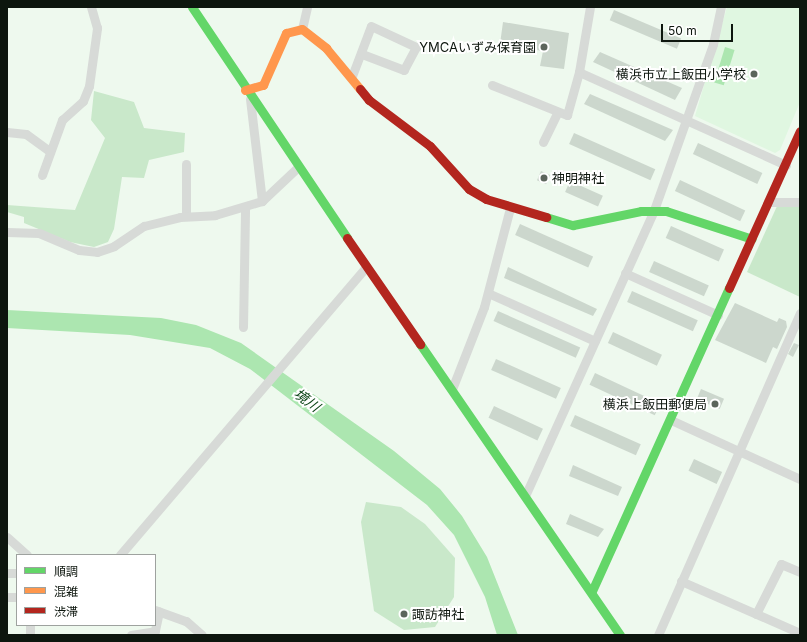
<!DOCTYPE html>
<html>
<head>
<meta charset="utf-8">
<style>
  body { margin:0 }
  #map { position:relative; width:807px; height:642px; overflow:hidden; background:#eef9ee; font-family:Inter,"Noto Sans JP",sans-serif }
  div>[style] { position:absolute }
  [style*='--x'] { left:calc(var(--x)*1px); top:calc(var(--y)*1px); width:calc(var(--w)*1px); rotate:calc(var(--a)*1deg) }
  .built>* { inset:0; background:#e0f7e1 }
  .green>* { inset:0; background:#c9e8ca }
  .water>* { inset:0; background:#ace6b0; transform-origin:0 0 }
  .building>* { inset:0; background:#ccd7cd; transform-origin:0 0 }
  .street>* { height:9px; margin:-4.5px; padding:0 4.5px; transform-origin:4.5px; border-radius:4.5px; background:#d7dad7 }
  .fast>* { height:9px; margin:-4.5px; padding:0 4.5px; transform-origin:4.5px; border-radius:4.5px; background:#63d668 }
  .slow>* { height:9px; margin:-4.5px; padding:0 4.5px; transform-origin:4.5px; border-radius:4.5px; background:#ff974d }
  .jam>* { height:9px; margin:-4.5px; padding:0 4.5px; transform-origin:4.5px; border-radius:4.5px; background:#b3261e }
  .dots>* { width:11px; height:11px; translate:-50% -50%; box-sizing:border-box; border:2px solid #fff; border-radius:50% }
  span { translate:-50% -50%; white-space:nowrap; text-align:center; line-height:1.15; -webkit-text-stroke:4px #fff; paint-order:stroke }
  .poi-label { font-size:13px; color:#0d160e }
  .right { translate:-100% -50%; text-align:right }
  .left { translate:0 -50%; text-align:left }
  .water-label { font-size:14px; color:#0b4416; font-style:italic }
  .frame { position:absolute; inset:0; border:8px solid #0d160e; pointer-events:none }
  .legend { position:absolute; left:16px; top:554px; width:140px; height:72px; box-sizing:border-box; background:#fff; border:1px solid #9ea29f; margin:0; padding:5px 7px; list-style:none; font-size:12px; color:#0d160e }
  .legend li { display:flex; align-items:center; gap:8px; height:20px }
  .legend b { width:20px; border:1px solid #9ea29f }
  .scale { position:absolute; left:661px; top:24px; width:72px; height:18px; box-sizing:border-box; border:2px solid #0d160e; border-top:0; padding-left:5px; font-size:12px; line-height:14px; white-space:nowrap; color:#0d160e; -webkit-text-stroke:3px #fff; paint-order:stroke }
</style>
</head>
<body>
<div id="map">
  <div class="built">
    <i style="clip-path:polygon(727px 7px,800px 7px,800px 102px,780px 150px,775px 153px,695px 116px)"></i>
  </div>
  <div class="green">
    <i style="clip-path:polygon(94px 91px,134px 102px,144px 128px,185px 133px,184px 152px,149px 160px,144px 178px,122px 177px,114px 229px,108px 242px,94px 247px,70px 242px,24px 223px,24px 217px,7px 212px,7px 205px,75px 210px,105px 138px,91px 120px)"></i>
    <i style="clip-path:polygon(778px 204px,800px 207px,800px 297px,747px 272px)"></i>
    <i style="clip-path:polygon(366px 502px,401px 507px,425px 524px,455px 558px,454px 597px,435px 627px,404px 630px,374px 611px,361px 522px)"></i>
  </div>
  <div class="water">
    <i style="left:725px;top:47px;width:10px;height:37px;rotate:17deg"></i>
    <i style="clip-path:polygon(7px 310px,161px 318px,196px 325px,241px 343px,394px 451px,440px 489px,462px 516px,487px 557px,518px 635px,497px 635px,485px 597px,454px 535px,427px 505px,250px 369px,210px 348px,130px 335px,7px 328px)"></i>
  </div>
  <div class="building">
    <i style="left:614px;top:10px;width:73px;height:11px;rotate:23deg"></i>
    <i style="clip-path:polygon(503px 22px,569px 33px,564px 69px,540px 66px,543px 51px,500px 44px)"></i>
    <i style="clip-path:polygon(600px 52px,682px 88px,675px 100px,593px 62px)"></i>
    <i style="clip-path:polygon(590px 94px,673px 130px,665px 141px,584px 104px)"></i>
    <i style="left:574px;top:133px;width:89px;height:12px;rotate:24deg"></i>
    <i style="left:698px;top:143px;width:71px;height:12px;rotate:25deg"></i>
    <i style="left:541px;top:171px;width:10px;height:10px;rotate:24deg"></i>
    <i style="left:680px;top:180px;width:72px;height:12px;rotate:25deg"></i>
    <i style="left:570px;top:181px;width:36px;height:12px;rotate:24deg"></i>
    <i style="left:520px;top:224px;width:80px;height:12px;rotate:24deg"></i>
    <i style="left:671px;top:226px;width:58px;height:13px;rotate:24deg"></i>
    <i style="left:654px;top:261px;width:60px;height:12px;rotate:24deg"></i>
    <i style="clip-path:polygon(508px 267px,597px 309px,593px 316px,504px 278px)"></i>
    <i style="left:632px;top:291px;width:72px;height:12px;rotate:24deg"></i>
    <i style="clip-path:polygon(735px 303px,777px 322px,779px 318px,786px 321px,787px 327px,777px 349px,773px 347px,766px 363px,715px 340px)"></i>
    <i style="left:498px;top:311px;width:90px;height:11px;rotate:24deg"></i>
    <i style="left:613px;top:332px;width:54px;height:12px;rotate:25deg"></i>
    <i style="clip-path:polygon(794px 343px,799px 345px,793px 357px,788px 354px)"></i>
    <i style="left:496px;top:359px;width:71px;height:12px;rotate:24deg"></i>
    <i style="left:595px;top:373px;width:72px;height:13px;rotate:25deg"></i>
    <i style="left:701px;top:389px;width:25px;height:11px;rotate:23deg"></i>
    <i style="left:494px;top:406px;width:54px;height:13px;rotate:25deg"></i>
    <i style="left:575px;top:415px;width:72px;height:12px;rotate:24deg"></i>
    <i style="left:694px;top:459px;width:31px;height:13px;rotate:25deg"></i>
    <i style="clip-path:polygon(573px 465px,622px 487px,618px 496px,569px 476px)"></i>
    <i style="clip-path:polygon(570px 514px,604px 529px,598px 537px,566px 524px)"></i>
  </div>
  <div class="street">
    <i style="--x:590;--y:7;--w:66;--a:99.6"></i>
    <i style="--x:579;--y:72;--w:227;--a:24.2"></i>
    <i style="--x:302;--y:29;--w:23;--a:-77"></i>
    <i style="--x:352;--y:76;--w:53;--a:-69.2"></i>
    <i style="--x:371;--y:26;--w:50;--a:25"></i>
    <i style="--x:416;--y:47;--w:26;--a:118"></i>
    <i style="--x:404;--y:70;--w:45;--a:-159.1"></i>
    <i style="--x:492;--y:85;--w:81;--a:21.8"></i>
    <i style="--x:567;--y:115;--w:45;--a:-74.4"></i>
    <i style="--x:250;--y:99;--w:103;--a:83.3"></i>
    <i style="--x:7;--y:132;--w:19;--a:6"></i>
    <i style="--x:26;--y:134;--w:29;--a:36"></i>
    <i style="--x:543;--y:142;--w:32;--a:-64"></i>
    <i style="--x:186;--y:164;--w:52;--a:90"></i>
    <i style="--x:42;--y:175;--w:59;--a:-70"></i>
    <i style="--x:62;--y:120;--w:28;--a:-42"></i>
    <i style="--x:83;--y:101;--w:16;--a:-68"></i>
    <i style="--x:89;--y:86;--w:59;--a:-82.1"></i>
    <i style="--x:97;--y:28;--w:22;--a:-106"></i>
    <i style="--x:768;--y:202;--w:32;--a:0"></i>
    <i style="--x:7;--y:232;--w:32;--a:2"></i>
    <i style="--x:39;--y:233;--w:43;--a:23"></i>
    <i style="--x:79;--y:250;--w:18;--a:6"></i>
    <i style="--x:97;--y:252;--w:18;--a:-19"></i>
    <i style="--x:114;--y:246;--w:36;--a:-34"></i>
    <i style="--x:144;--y:226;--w:37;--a:-14"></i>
    <i style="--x:180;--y:217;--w:35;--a:-3"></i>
    <i style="--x:215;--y:215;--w:49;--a:-16.6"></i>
    <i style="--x:262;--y:201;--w:50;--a:-43.4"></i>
    <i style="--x:625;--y:273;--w:102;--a:24.3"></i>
    <i style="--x:488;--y:293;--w:117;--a:24.2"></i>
    <i style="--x:243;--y:327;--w:120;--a:-89"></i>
    <i style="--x:452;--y:389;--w:88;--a:-68.7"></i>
    <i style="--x:484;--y:307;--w:102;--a:-75.3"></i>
    <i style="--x:671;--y:420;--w:142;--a:24.6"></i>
    <i style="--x:525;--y:496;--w:314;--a:-65.7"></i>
    <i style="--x:654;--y:210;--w:176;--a:-70.4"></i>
    <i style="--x:713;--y:44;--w:38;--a:-78"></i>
    <i style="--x:7;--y:537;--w:27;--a:42"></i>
    <i style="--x:120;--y:555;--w:379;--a:-49.5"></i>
    <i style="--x:7;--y:573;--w:10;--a:0"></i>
    <i style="--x:681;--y:581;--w:130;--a:23.6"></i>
    <i style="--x:7;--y:597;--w:10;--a:0"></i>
    <i style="--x:155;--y:610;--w:33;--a:20"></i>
    <i style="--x:186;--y:621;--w:21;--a:41"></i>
    <i style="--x:756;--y:614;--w:56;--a:-63.4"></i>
    <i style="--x:781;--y:564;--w:21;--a:23"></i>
    <i style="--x:30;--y:635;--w:10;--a:-90"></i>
    <i style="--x:131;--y:635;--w:24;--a:-9"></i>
    <i style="--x:154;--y:635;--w:24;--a:-78"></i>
    <i style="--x:658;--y:635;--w:352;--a:-66.2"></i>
  </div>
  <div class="fast">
    <i style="--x:192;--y:7;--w:278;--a:56.1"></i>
    <i style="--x:546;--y:217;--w:28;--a:17"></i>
    <i style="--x:573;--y:225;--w:69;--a:-11.6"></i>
    <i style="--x:641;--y:211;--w:25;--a:0"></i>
    <i style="--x:666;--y:211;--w:90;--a:18"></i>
    <i style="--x:420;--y:344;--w:353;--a:55.5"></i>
    <i style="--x:592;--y:591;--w:333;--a:-65.7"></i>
  </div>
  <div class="slow">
    <i style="--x:245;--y:90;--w:19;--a:-16"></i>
    <i style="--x:263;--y:85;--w:57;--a:-66.1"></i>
    <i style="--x:286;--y:33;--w:16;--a:-14"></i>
    <i style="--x:302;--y:29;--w:31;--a:38"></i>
    <i style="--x:326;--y:48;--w:53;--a:50.3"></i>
  </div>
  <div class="jam">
    <i style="--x:360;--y:89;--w:14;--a:51"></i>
    <i style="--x:369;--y:100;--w:76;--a:37"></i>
    <i style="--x:430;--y:146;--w:58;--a:47.8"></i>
    <i style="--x:469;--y:189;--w:20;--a:30"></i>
    <i style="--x:486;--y:199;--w:63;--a:16.7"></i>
    <i style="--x:347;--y:238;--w:129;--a:55.4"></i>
    <i style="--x:729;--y:288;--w:172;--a:-65.7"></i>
  </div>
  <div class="dots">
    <i style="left:544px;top:47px;background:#5c655c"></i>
    <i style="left:754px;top:74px;background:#5c655c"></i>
    <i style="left:544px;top:178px;background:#5c655c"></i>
    <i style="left:715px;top:404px;background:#5c655c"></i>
    <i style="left:404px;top:614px;background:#5c655c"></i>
  </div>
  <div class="poi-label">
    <span class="right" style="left:536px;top:47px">YMCAいずみ保育園</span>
    <span class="right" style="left:746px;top:74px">横浜市立上飯田小学校</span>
    <span class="left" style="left:552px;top:178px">神明神社</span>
    <span class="right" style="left:707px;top:404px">横浜上飯田郵便局</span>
    <span class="left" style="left:412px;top:614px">諏訪神社</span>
  </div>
  <div class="water-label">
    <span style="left:307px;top:400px;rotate:37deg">境川</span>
  </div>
  <div class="frame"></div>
  <ul class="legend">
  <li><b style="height:5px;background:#63d668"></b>順調</li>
  <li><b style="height:5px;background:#ff974d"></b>混雑</li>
  <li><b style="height:5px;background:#b3261e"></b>渋滞</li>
  </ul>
  <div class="scale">50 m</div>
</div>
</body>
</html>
